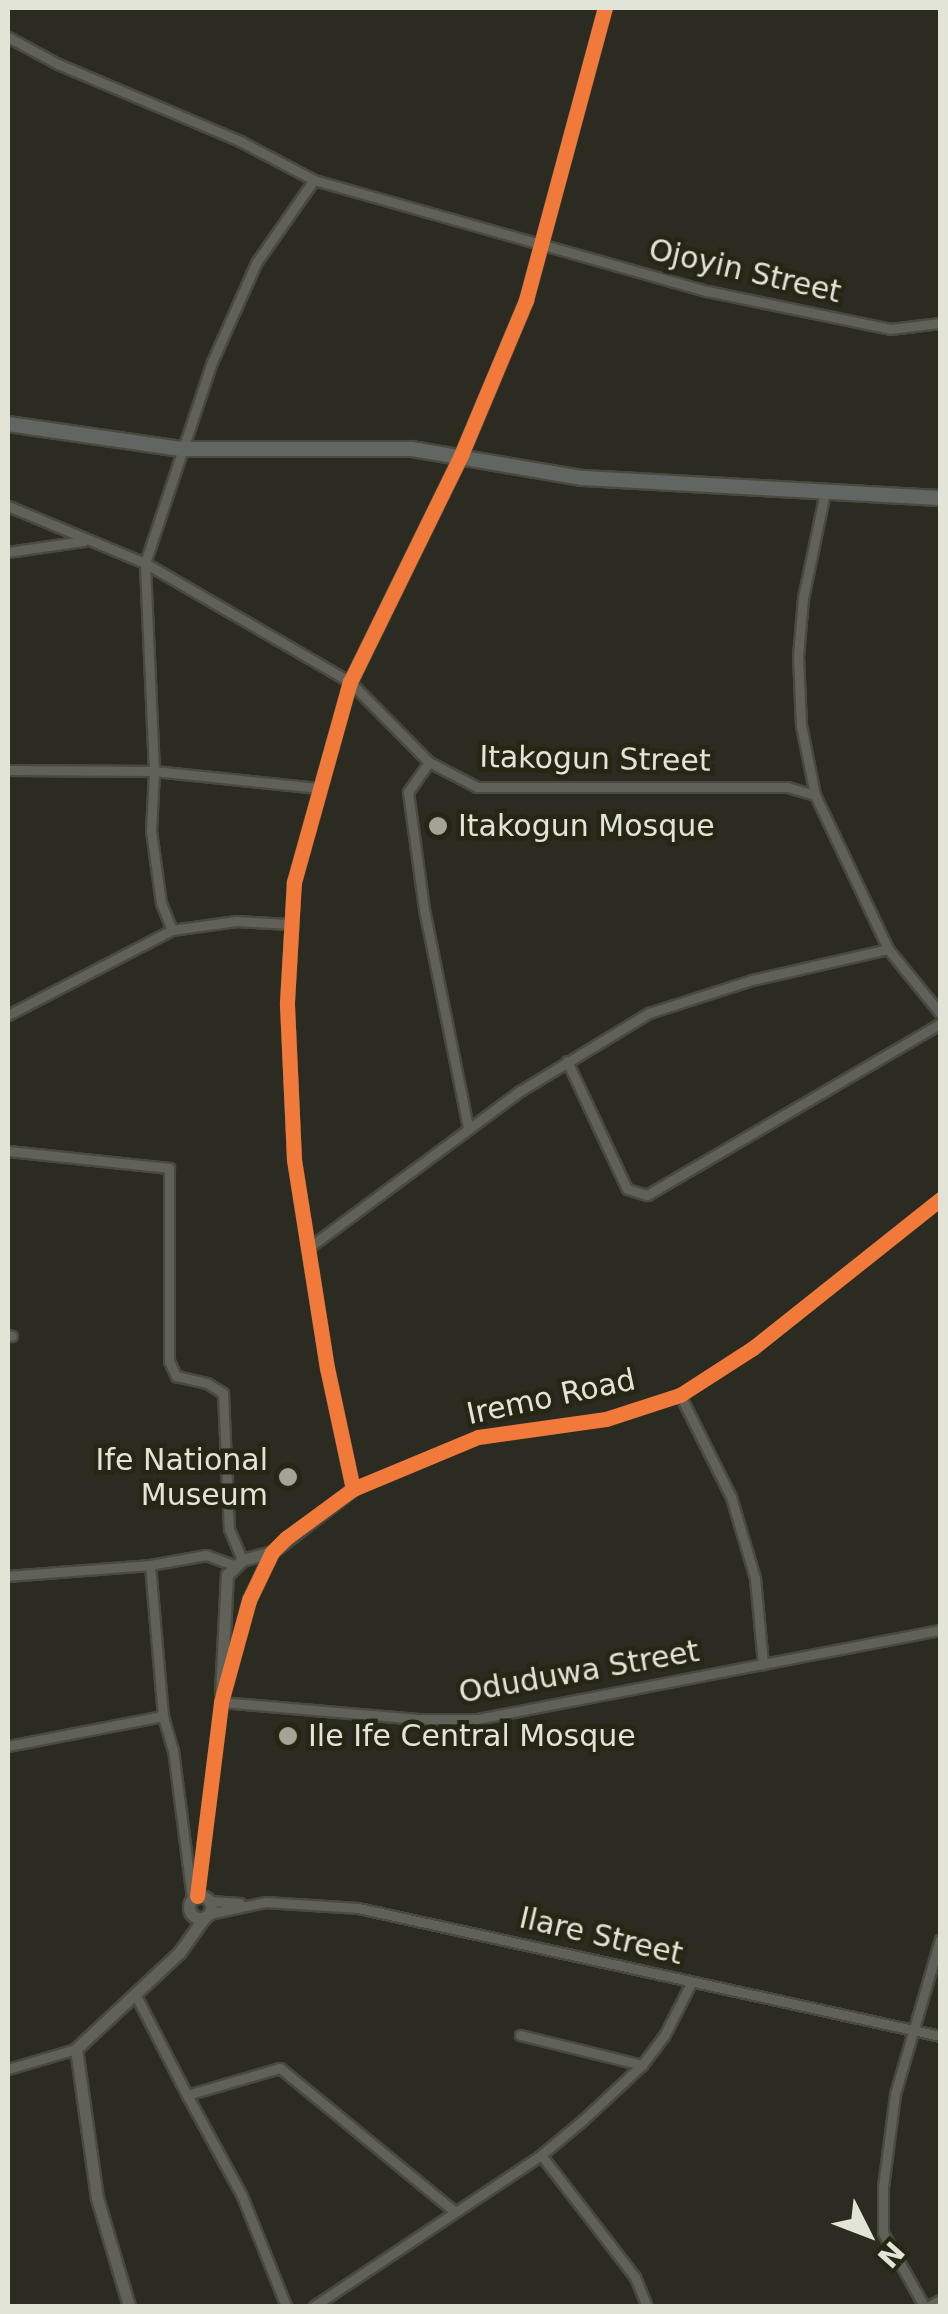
<!DOCTYPE html>
<html>
<head>
<meta charset="utf-8">
<style>
  body { margin:0 }
  #map { position:relative; width:948px; height:2314px; overflow:hidden; background:#2b2b21; font-family:"DejaVu Sans",sans-serif }
  div>[style] { position:absolute }
  [style*='--x'] { left:calc(var(--x)*1px); top:calc(var(--y)*1px); width:calc(var(--w)*1px); rotate:calc(var(--a)*1deg) }
  .roads { filter:drop-shadow(2px 0 #494940) drop-shadow(-2px 0 #494940) drop-shadow(0 2px #494940) drop-shadow(0 -2px #494940) }
  .minor>* { height:9px; margin:-4.5px; padding:0 4.5px; transform-origin:4.5px; border-radius:4.5px; background:#606158 }
  .tertiary>* { height:11px; margin:-5.5px; padding:0 5.5px; transform-origin:5.5px; border-radius:5.5px; background:#606158 }
  .tertiary>.ring { margin:-5.5px; padding:0; box-sizing:content-box; background:none; border:11px solid #606158; border-radius:50% }
  .primary>* { height:14px; margin:-7px; padding:0 7px; transform-origin:7px; border-radius:7px; background:#616662 }
  .cycleway>* { height:15px; margin:-7.5px; padding:0 7.5px; transform-origin:7.5px; border-radius:7.5px; background:#f17a3a }
  .dots>* { width:28px; height:28px; translate:-50% -50%; box-sizing:border-box; border:5px solid #252613; border-radius:50% }
  span { translate:-50% -50%; white-space:nowrap; text-align:center; line-height:1.15; -webkit-text-stroke:9px #252613; paint-order:stroke }
  .street-label { font-size:30px; color:#e3e4d8 }
  .poi-label { font-size:30px; color:#e3e4d8 }
  .left { translate:0 -50%; text-align:left }
  .right { translate:-100% -50%; text-align:right }
  .frame { position:absolute; inset:0; border:10px solid #e3e4d8; pointer-events:none }
  .north { position:absolute; left:818px; top:2184px; width:100px; height:100px; -webkit-text-stroke:8px #252613; paint-order:stroke; rotate:132deg; font-size:28px; font-weight:700; line-height:40px; text-align:center; color:#e3e4d8 }
  .north::after { content:''; display:block; margin:auto; width:35px; height:45px; background:#e3e4d8; clip-path:polygon(50% 0,100% 100%,50% 72%,0 100%) }
</style>
</head>
<body>
<div id="map">
  <div class="roads">
    <div class="minor">
      <i style="--x:8;--y:37;--w:57;--a:28.4"></i>
      <i style="--x:58;--y:64;--w:198;--a:22.9"></i>
      <i style="--x:240;--y:141;--w:84;--a:27.8"></i>
      <i style="--x:314;--y:180;--w:408;--a:15.8"></i>
      <i style="--x:707;--y:291;--w:187;--a:11.7"></i>
      <i style="--x:890;--y:329;--w:50;--a:-6.8"></i>
      <i style="--x:825;--y:492;--w:108;--a:101.7"></i>
      <i style="--x:803;--y:598;--w:58;--a:94.9"></i>
      <i style="--x:798;--y:656;--w:69;--a:87.5"></i>
      <i style="--x:801;--y:725;--w:71;--a:78.7"></i>
      <i style="--x:815;--y:795;--w:170;--a:64.6"></i>
      <i style="--x:888;--y:949;--w:82;--a:50.9"></i>
      <i style="--x:8;--y:506;--w:148;--a:22.6"></i>
      <i style="--x:145;--y:563;--w:237;--a:30.1"></i>
      <i style="--x:350;--y:682;--w:112;--a:45.4"></i>
      <i style="--x:429;--y:762;--w:54;--a:27.5"></i>
      <i style="--x:477;--y:787;--w:310;--a:0"></i>
      <i style="--x:787;--y:787;--w:29;--a:16"></i>
      <i style="--x:8;--y:552;--w:76;--a:-8.3"></i>
      <i style="--x:429;--y:762;--w:37;--a:125"></i>
      <i style="--x:408;--y:792;--w:118;--a:82.2"></i>
      <i style="--x:424;--y:909;--w:223;--a:78.6"></i>
      <i style="--x:8;--y:770;--w:146;--a:0.4"></i>
      <i style="--x:154;--y:771;--w:165;--a:5.9"></i>
      <i style="--x:172;--y:930;--w:29;--a:-112"></i>
      <i style="--x:161;--y:903;--w:73;--a:-97.9"></i>
      <i style="--x:151;--y:831;--w:60;--a:-87.1"></i>
      <i style="--x:154;--y:771;--w:208;--a:-92.5"></i>
      <i style="--x:145;--y:563;--w:212;--a:-71.6"></i>
      <i style="--x:212;--y:362;--w:108;--a:-66"></i>
      <i style="--x:256;--y:263;--w:101;--a:-55.1"></i>
      <i style="--x:8;--y:1015;--w:185;--a:-27.4"></i>
      <i style="--x:172;--y:930;--w:65;--a:-8"></i>
      <i style="--x:236;--y:921;--w:52;--a:3.3"></i>
      <i style="--x:567;--y:1061;--w:141;--a:64.9"></i>
      <i style="--x:627;--y:1189;--w:21;--a:17"></i>
      <i style="--x:647;--y:1195;--w:339;--a:-30.3"></i>
      <i style="--x:8;--y:1151;--w:162;--a:6"></i>
      <i style="--x:169;--y:1168;--w:193;--a:90"></i>
      <i style="--x:169;--y:1361;--w:17;--a:65"></i>
      <i style="--x:176;--y:1376;--w:32;--a:13"></i>
      <i style="--x:207;--y:1383;--w:19;--a:32"></i>
      <i style="--x:223;--y:1393;--w:136;--a:87.5"></i>
      <i style="--x:229;--y:1529;--w:34;--a:67"></i>
      <i style="--x:307;--y:1249;--w:265;--a:-36.6"></i>
      <i style="--x:520;--y:1091;--w:151;--a:-31.2"></i>
      <i style="--x:649;--y:1013;--w:108;--a:-17.8"></i>
      <i style="--x:752;--y:980;--w:139;--a:-12.8"></i>
      <i style="--x:8;--y:1335;--w:4;--a:14"></i>
      <i style="--x:680;--y:1395;--w:114;--a:63.4"></i>
      <i style="--x:731;--y:1497;--w:84;--a:73.5"></i>
      <i style="--x:755;--y:1578;--w:87;--a:84.7"></i>
      <i style="--x:353;--y:1489;--w:135;--a:-22.6"></i>
      <i style="--x:478;--y:1437;--w:129;--a:-8"></i>
      <i style="--x:606;--y:1419;--w:78;--a:-18"></i>
      <i style="--x:680;--y:1395;--w:87;--a:-32.8"></i>
      <i style="--x:753;--y:1348;--w:239;--a:-38.5"></i>
      <i style="--x:150;--y:1565;--w:57;--a:-10.1"></i>
      <i style="--x:206;--y:1555;--w:29;--a:20"></i>
      <i style="--x:8;--y:1576;--w:142;--a:-4.4"></i>
      <i style="--x:150;--y:1565;--w:152;--a:85.1"></i>
      <i style="--x:163;--y:1716;--w:35;--a:74"></i>
      <i style="--x:173;--y:1750;--w:149;--a:82.7"></i>
      <i style="--x:221;--y:1702;--w:201;--a:4.9"></i>
      <i style="--x:421;--y:1719;--w:56;--a:0"></i>
      <i style="--x:477;--y:1719;--w:471;--a:-10.9"></i>
      <i style="--x:8;--y:1746;--w:158;--a:-11"></i>
      <i style="--x:210;--y:1901;--w:30;--a:4"></i>
      <i style="--x:209;--y:1914;--w:57;--a:-12.1"></i>
      <i style="--x:265;--y:1902;--w:93;--a:3.7"></i>
      <i style="--x:358;--y:1908;--w:596;--a:12.4"></i>
      <i style="--x:135;--y:1994;--w:114;--a:62.8"></i>
      <i style="--x:187;--y:2095;--w:97;--a:-16.2"></i>
      <i style="--x:280;--y:2068;--w:224;--a:39.4"></i>
      <i style="--x:520;--y:2035;--w:126;--a:13.8"></i>
      <i style="--x:8;--y:2069;--w:71;--a:-16.4"></i>
      <i style="--x:187;--y:2095;--w:115;--a:61.4"></i>
      <i style="--x:242;--y:2196;--w:118;--a:68.2"></i>
      <i style="--x:541;--y:2155;--w:154;--a:52.4"></i>
      <i style="--x:635;--y:2277;--w:31;--a:68"></i>
      <i style="--x:314;--y:2306;--w:273;--a:-33.6"></i>
      <i style="--x:541;--y:2155;--w:55;--a:-39.8"></i>
      <i style="--x:583;--y:2120;--w:81;--a:-43"></i>
      <i style="--x:642;--y:2065;--w:36;--a:-53"></i>
      <i style="--x:664;--y:2036;--w:59;--a:-63"></i>
      <i style="--x:924;--y:2306;--w:84;--a:-119.3"></i>
      <i style="--x:883;--y:2233;--w:46;--a:-90"></i>
      <i style="--x:883;--y:2187;--w:94;--a:-82.6"></i>
      <i style="--x:895;--y:2094;--w:161;--a:-73.8"></i>
      <i style="--x:929;--y:2306;--w:13;--a:-29"></i>
    </div>
    <div class="tertiary">
      <i style="--x:221;--y:1692;--w:117;--a:-87.1"></i>
      <i style="--x:227;--y:1575;--w:21;--a:-45"></i>
      <i style="--x:242;--y:1560;--w:31;--a:-15"></i>
      <i class="ring" style="left:189px;top:1896px;width:11px;height:11px"></i>
      <i style="--x:197;--y:1896;--w:195;--a:-82.9"></i>
      <i style="--x:221;--y:1702;--w:106;--a:-74.6"></i>
      <i style="--x:249;--y:1600;--w:53;--a:-64.4"></i>
      <i style="--x:272;--y:1552;--w:103;--a:-37.9"></i>
      <i style="--x:353;--y:1489;--w:124;--a:-102.1"></i>
      <i style="--x:327;--y:1368;--w:212;--a:-99"></i>
      <i style="--x:294;--y:1159;--w:157;--a:-92.6"></i>
      <i style="--x:287;--y:1002;--w:120;--a:-86.7"></i>
      <i style="--x:294;--y:882;--w:208;--a:-74.4"></i>
      <i style="--x:350;--y:682;--w:253;--a:-63.9"></i>
      <i style="--x:461;--y:455;--w:168;--a:-67.2"></i>
      <i style="--x:526;--y:300;--w:302;--a:-74.9"></i>
      <i style="--x:129;--y:2306;--w:113;--a:-106.5"></i>
      <i style="--x:97;--y:2198;--w:150;--a:-98"></i>
      <i style="--x:76;--y:2049;--w:141;--a:-43"></i>
      <i style="--x:179;--y:1953;--w:43;--a:-54.5"></i>
    </div>
    <div class="primary">
      <i style="--x:8;--y:424;--w:175;--a:8.2"></i>
      <i style="--x:181;--y:449;--w:231;--a:0"></i>
      <i style="--x:412;--y:449;--w:172;--a:9.7"></i>
      <i style="--x:582;--y:478;--w:359;--a:3.2"></i>
    </div>
  </div>
  <div class="cycleway">
    <i style="--x:353;--y:1489;--w:124;--a:-102.1"></i>
    <i style="--x:327;--y:1368;--w:212;--a:-99"></i>
    <i style="--x:294;--y:1159;--w:157;--a:-92.6"></i>
    <i style="--x:287;--y:1002;--w:120;--a:-86.7"></i>
    <i style="--x:294;--y:882;--w:208;--a:-74.4"></i>
    <i style="--x:350;--y:682;--w:253;--a:-63.9"></i>
    <i style="--x:461;--y:455;--w:168;--a:-67.2"></i>
    <i style="--x:526;--y:300;--w:302;--a:-74.9"></i>
    <i style="--x:197;--y:1896;--w:195;--a:-82.9"></i>
    <i style="--x:221;--y:1702;--w:106;--a:-74.6"></i>
    <i style="--x:249;--y:1600;--w:53;--a:-64.4"></i>
    <i style="--x:272;--y:1552;--w:20;--a:-45"></i>
    <i style="--x:286;--y:1538;--w:83;--a:-36.2"></i>
    <i style="--x:353;--y:1489;--w:135;--a:-22.6"></i>
    <i style="--x:478;--y:1437;--w:129;--a:-8"></i>
    <i style="--x:606;--y:1419;--w:78;--a:-18"></i>
    <i style="--x:680;--y:1395;--w:87;--a:-32.8"></i>
    <i style="--x:753;--y:1348;--w:239;--a:-38.5"></i>
  </div>
  <div class="dots">
    <i style="left:438px;top:826px;background:#a3a398"></i>
    <i style="left:288px;top:1477px;background:#a3a398"></i>
    <i style="left:288px;top:1736px;background:#a3a398"></i>
  </div>
  <div class="street-label">
    <span style="left:745px;top:271px;rotate:13deg">Ojoyin Street</span>
    <span style="left:595px;top:759px;rotate:1deg">Itakogun Street</span>
    <span style="left:551px;top:1397px;rotate:-12deg">Iremo Road</span>
    <span style="left:579px;top:1672px;rotate:-10deg">Oduduwa Street</span>
    <span style="left:601px;top:1936px;rotate:13deg">Ilare Street</span>
  </div>
  <div class="poi-label">
    <span class="left" style="left:458px;top:826px">Itakogun Mosque</span>
    <span class="right" style="left:268px;top:1477px">Ife National<br>Museum</span>
    <span class="left" style="left:308px;top:1736px">Ile Ife Central Mosque</span>
  </div>
  <div class="frame"></div>
  <div class="north">N</div>
</div>
</body>
</html>
